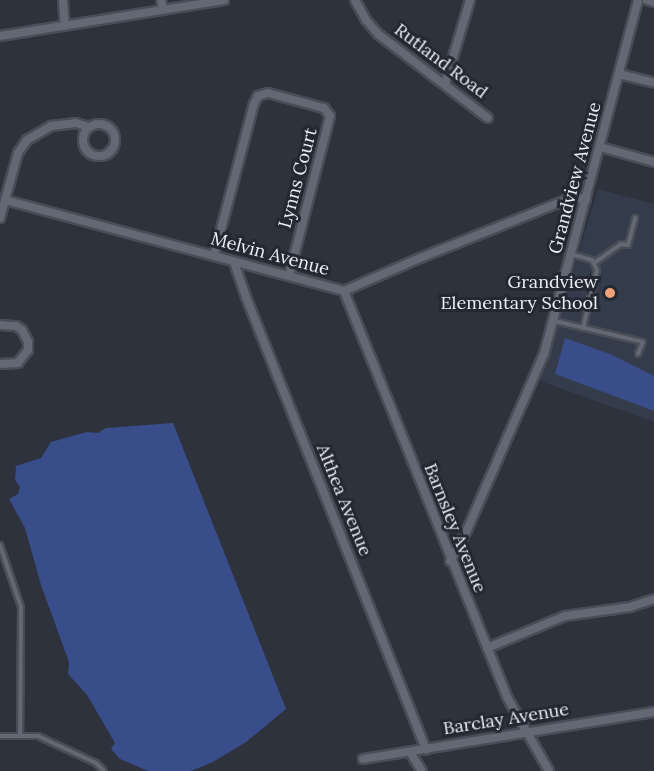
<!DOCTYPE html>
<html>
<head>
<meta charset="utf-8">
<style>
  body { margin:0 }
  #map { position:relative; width:654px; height:771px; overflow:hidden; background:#2e323d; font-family:Lora,serif }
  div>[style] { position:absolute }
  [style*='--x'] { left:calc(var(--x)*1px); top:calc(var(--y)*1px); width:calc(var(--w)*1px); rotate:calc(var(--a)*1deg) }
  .built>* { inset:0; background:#343b4b }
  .green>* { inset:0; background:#384d89 }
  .roads { filter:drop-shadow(2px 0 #494d55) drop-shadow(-2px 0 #494d55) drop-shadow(0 2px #494d55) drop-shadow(0 -2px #494d55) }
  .lane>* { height:4px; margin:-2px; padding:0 2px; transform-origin:2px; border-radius:2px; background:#636874 }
  .street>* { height:8px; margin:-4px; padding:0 4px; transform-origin:4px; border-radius:4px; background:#636874 }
  .street>.ring { margin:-4px; padding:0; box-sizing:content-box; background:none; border:8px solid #636874; border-radius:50% }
  .dots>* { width:16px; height:16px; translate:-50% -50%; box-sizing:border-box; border:3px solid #242832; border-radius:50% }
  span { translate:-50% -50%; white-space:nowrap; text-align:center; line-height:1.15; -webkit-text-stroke:6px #242832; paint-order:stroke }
  .street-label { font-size:18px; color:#eceef5 }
  .poi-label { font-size:18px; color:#eceef5 }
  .right { translate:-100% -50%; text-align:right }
</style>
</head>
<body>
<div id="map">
  <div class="built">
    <i style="clip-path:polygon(598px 189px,654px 204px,654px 422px,540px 381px)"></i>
  </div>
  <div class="green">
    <i style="clip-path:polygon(565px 338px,610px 354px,654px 376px,654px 411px,555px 374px)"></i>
    <i style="clip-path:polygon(173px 423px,286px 709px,246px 742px,213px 762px,191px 771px,148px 771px,120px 759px,111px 749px,115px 743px,87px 695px,68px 674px,69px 662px,41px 585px,25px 528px,9px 499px,18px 494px,20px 487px,15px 480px,16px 466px,41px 458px,51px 442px,87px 432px,98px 433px,106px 428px)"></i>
  </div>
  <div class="roads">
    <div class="lane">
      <i style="--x:571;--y:254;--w:22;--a:16"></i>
      <i style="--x:592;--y:260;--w:11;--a:63"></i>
      <i style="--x:597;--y:270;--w:60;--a:103.6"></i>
      <i style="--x:594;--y:263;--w:33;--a:-35"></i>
      <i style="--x:621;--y:244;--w:7;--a:8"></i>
      <i style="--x:628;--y:245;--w:28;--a:-75"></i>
      <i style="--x:555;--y:321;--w:90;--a:13.4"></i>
      <i style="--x:643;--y:342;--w:13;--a:113"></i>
      <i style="--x:0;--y:545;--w:65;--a:71.3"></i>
      <i style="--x:21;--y:607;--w:128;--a:90.4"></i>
      <i style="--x:0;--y:736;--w:38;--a:0"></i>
      <i style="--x:38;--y:736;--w:64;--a:25"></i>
      <i style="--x:96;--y:763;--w:11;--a:45"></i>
    </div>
    <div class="street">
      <i style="--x:63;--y:0;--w:26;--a:86"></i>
      <i style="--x:161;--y:0;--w:9;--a:77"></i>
      <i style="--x:355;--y:0;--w:23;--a:61"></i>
      <i style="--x:366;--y:20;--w:18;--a:49"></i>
      <i style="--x:378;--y:34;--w:138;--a:37.4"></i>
      <i style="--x:647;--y:0;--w:7;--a:16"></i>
      <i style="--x:0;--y:36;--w:227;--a:-9.1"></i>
      <i style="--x:619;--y:74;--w:36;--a:14"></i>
      <i style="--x:445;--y:84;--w:88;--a:-73.4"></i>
      <i class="ring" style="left:83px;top:124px;width:24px;height:24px"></i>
      <i style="--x:600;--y:147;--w:56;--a:15.5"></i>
      <i style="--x:5;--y:200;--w:351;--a:15"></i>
      <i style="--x:344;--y:291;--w:83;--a:-23.5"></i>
      <i style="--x:420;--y:258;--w:162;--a:-21.7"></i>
      <i style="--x:571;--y:198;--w:15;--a:4"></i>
      <i style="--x:0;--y:218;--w:67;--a:-74.5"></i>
      <i style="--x:18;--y:153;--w:16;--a:-55"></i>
      <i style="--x:27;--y:140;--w:28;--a:-30"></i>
      <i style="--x:51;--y:126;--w:25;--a:-7"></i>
      <i style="--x:76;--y:123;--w:13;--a:18"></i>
      <i style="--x:214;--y:256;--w:157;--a:-75.3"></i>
      <i style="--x:254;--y:104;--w:9;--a:-63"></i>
      <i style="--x:258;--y:96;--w:10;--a:-17"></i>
      <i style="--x:268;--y:93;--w:58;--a:15"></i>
      <i style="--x:324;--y:108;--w:10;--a:53"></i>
      <i style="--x:330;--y:116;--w:165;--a:104.4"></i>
      <i style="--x:234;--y:262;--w:37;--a:71"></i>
      <i style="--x:246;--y:297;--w:487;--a:68.3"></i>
      <i style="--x:344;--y:291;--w:437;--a:68.1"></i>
      <i style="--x:507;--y:697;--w:85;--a:60.4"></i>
      <i style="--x:0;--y:325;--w:16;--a:4"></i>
      <i style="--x:16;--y:326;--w:7;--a:34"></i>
      <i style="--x:22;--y:330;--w:13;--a:63"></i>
      <i style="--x:28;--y:342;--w:8;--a:90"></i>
      <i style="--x:28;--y:350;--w:16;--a:128"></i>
      <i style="--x:18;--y:363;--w:18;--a:177"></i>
      <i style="--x:450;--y:561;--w:35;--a:-61"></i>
      <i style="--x:467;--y:530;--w:192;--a:-66.4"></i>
      <i style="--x:544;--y:354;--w:366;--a:-75.1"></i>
      <i style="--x:487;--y:648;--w:84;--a:-22.3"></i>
      <i style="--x:565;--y:616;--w:66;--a:-7.9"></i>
      <i style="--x:630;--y:607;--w:25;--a:-18"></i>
      <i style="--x:410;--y:752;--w:22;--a:58"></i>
      <i style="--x:363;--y:759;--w:295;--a:-9.2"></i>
    </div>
  </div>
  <div class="dots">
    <i style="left:610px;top:293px;background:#f0a279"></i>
  </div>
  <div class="street-label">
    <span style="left:441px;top:61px;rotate:37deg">Rutland Road</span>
    <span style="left:298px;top:178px;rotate:-75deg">Lynns Court</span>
    <span style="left:575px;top:178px;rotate:-75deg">Grandview Avenue</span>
    <span style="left:270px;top:254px;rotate:15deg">Melvin Avenue</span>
    <span style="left:344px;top:500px;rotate:68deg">Althea Avenue</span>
    <span style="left:455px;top:528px;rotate:68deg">Barnsley Avenue</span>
    <span style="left:506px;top:719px;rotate:-9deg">Barclay Avenue</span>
  </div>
  <div class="poi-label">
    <span class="right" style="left:598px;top:293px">Grandview<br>Elementary School</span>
  </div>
</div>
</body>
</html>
